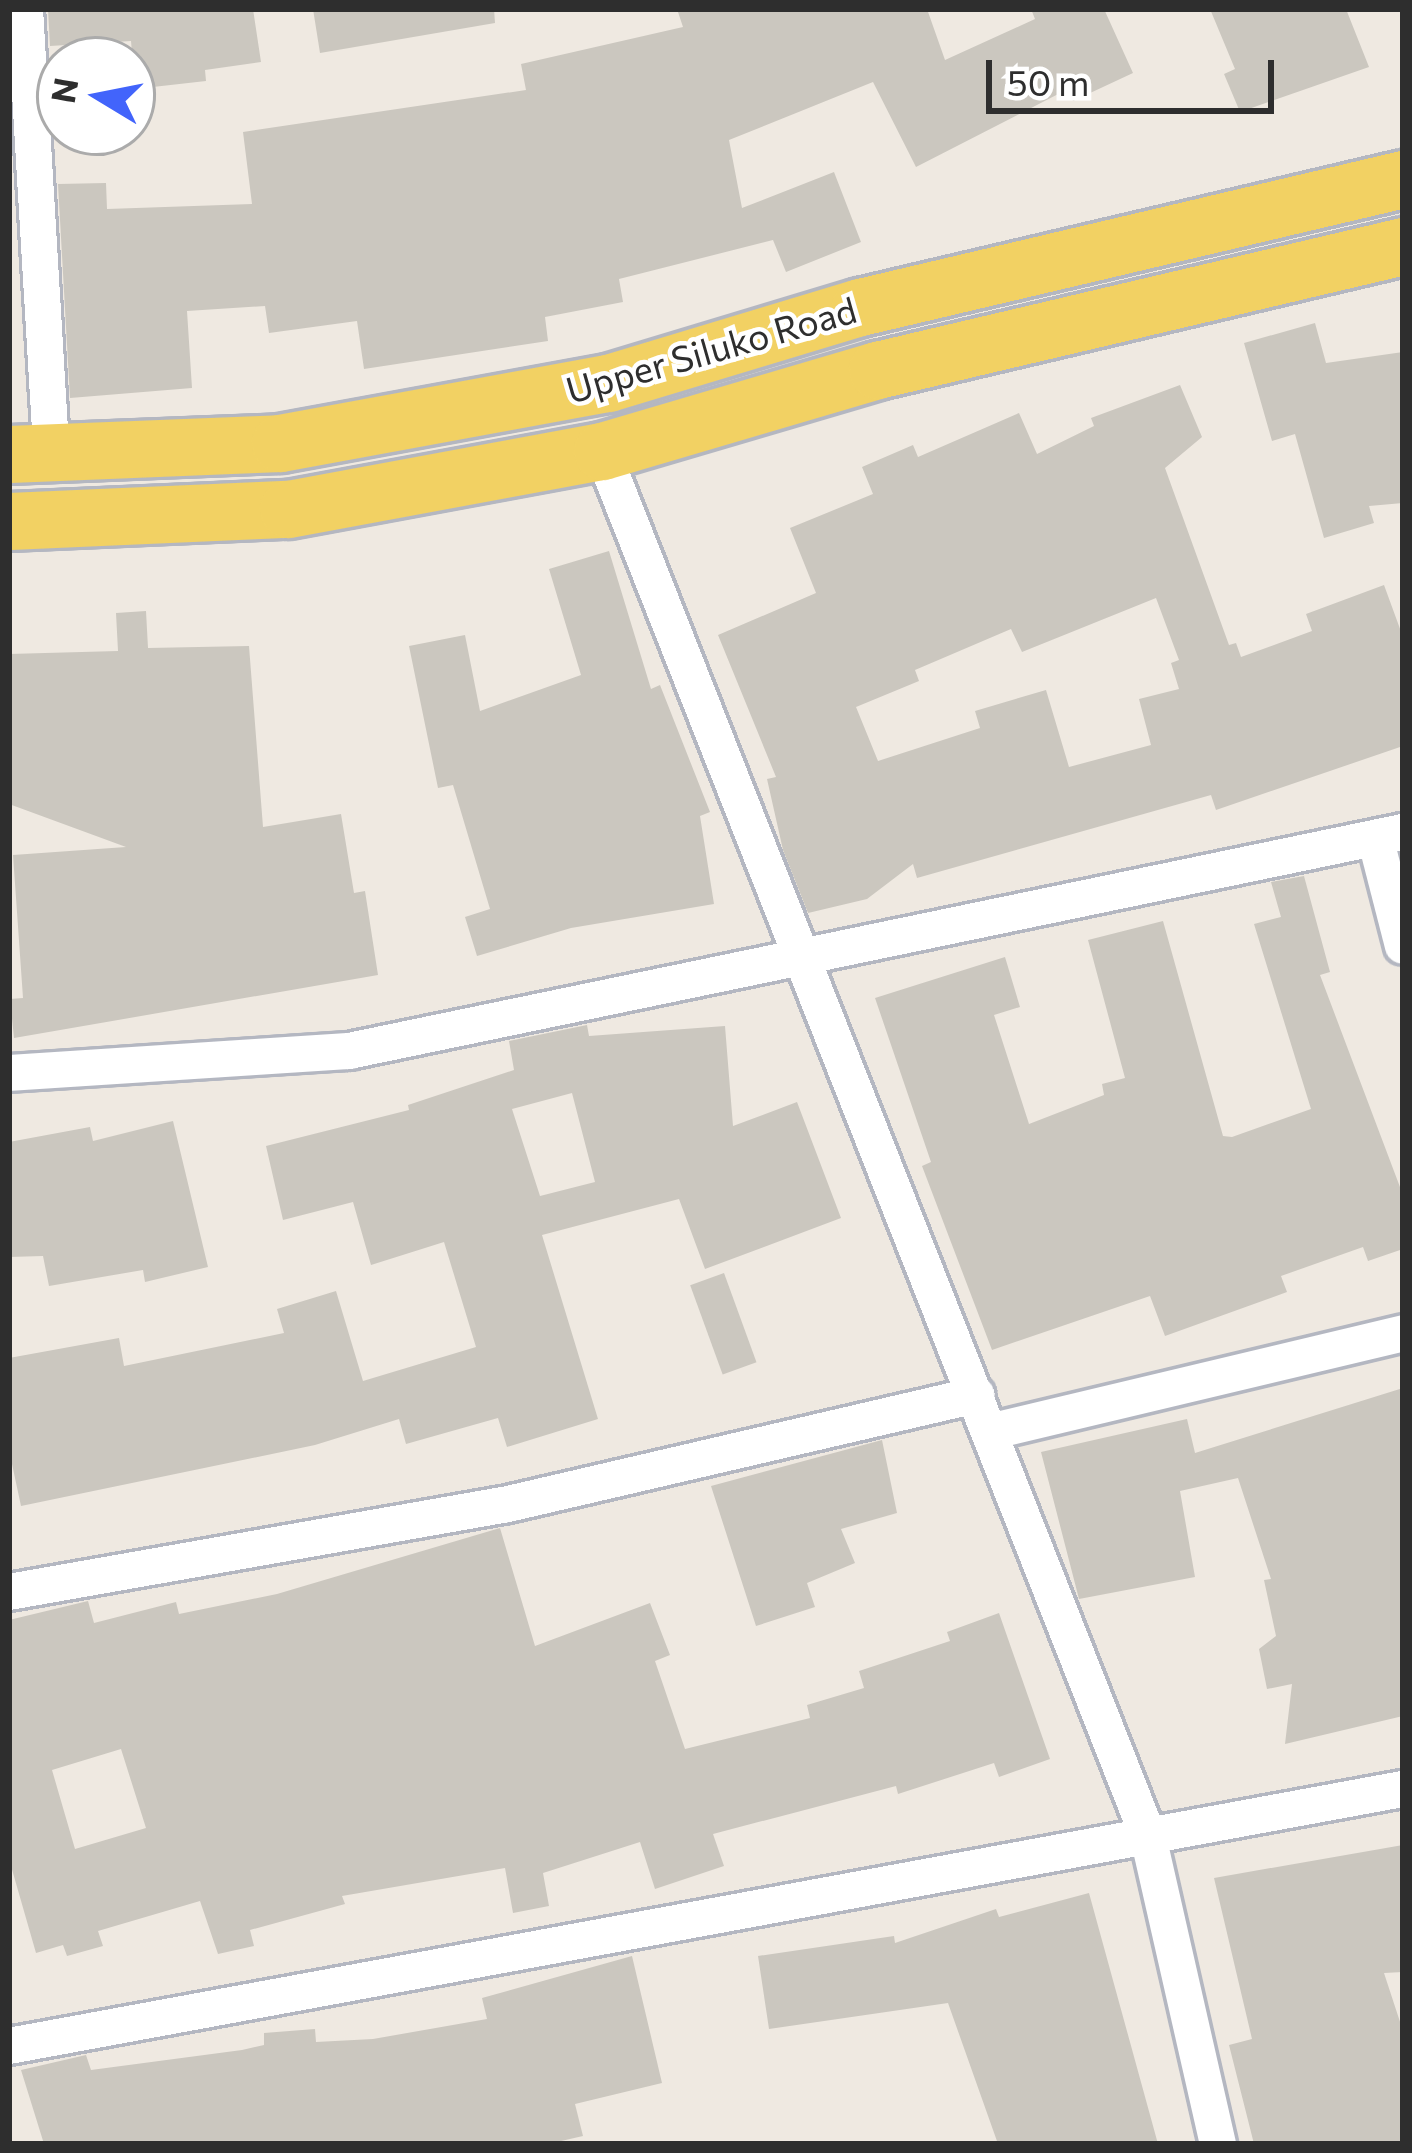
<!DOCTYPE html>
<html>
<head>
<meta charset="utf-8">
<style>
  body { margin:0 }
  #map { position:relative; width:1412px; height:2153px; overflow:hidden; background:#efe9e1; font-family:Commissioner,sans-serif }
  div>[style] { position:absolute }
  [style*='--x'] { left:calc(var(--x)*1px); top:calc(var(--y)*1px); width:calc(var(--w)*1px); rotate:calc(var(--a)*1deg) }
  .building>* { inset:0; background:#cbc7bf; transform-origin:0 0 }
  .roads { filter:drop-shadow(3px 0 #b4b7c1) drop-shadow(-3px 0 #b4b7c1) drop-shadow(0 3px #b4b7c1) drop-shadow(0 -3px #b4b7c1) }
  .street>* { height:36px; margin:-18px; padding:0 18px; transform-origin:18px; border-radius:18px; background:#fff }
  .primary>* { height:57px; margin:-28.5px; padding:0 28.5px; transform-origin:28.5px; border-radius:28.5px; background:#f2d163 }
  span { translate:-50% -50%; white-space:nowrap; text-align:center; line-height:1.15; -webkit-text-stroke:9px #fff; paint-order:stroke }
  .street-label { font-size:36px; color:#2e2e2e }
  .frame { position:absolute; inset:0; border:12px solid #2e2e2e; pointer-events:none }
  .north { position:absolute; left:36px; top:36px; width:120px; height:120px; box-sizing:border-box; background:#fff; border:3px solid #ababab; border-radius:50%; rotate:280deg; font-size:33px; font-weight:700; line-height:48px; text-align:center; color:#2e2e2e }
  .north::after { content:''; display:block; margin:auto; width:42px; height:54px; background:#4264fb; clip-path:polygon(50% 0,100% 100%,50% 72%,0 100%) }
  .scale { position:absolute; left:986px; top:60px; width:288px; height:54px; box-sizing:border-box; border:6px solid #2e2e2e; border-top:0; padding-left:15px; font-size:36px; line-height:42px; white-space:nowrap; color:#2e2e2e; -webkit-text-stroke:9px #fff; paint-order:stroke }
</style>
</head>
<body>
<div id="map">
  <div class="building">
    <i style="clip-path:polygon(48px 9px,253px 9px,261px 62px,205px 70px,206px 81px,135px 89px,131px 41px,50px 46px)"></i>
    <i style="clip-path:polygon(313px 9px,494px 9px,495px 23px,320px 53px)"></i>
    <i style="clip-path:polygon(677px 9px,927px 9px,945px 60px,1035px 19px,1031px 9px,1104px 9px,1133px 73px,1073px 101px,1068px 89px,916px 167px,873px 82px,729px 140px,742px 208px,834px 172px,861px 242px,786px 272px,773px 240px,619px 279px,623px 302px,545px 317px,548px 341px,364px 369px,357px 321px,269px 333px,265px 306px,187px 311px,192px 388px,70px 398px,58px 184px,106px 183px,107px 209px,252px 204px,243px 132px,526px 90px,521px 64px,683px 27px)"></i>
    <i style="clip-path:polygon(1210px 9px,1346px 9px,1369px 67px,1240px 112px,1224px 74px,1235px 69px)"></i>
    <i style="clip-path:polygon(1315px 323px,1326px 363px,1403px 352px,1403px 503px,1369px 506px,1374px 523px,1324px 538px,1295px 434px,1272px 441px,1244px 343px)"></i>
    <i style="clip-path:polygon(evenodd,1180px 385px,1202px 437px,1165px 468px,1229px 645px,1236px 643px,1241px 657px,1312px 631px,1306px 614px,1384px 585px,1403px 637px,1403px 746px,1216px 810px,1211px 795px,917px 878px,913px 864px,867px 899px,808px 913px,783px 850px,767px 779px,776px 777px,718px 635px,816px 593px,790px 528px,873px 494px,862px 467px,913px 445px,918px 457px,1019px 413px,1037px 454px,1094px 426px,1091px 418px,1180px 385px,1156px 598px,1179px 660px,1171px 663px,1179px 689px,1139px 699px,1151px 745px,1069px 767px,1046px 690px,975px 711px,980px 728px,878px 761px,856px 707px,919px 681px,915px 670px,1011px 629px,1022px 652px,1156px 598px)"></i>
    <i style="clip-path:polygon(609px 551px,651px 689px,660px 685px,710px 812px,700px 816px,714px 904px,571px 928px,477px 956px,465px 917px,490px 909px,453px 785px,438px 788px,409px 646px,465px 635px,480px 711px,581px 675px,549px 569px)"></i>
    <i style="clip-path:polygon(146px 611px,148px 648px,249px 646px,263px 827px,341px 814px,354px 893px,365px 891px,378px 975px,14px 1038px,10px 999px,23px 998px,13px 855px,126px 847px,9px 804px,9px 654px,118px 651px,116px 613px)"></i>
    <i style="clip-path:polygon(1304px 876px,1330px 972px,1320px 975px,1403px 1195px,1403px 1249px,1368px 1261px,1363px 1247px,1281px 1276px,1287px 1292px,1165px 1336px,1150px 1296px,992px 1350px,922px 1166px,931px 1162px,875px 998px,1005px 957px,1020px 1007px,994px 1015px,1029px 1124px,1104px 1095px,1102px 1084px,1125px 1078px,1088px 940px,1163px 921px,1223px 1136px,1232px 1137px,1311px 1109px,1254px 924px,1281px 917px,1271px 882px)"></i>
    <i style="clip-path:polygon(evenodd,587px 1025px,589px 1036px,725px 1026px,733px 1126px,797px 1102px,841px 1218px,705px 1269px,679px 1199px,542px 1235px,598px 1419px,507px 1447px,498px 1418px,406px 1444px,399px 1419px,315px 1445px,21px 1506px,9px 1450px,9px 1358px,119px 1338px,124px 1366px,284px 1333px,277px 1309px,336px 1291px,363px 1381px,476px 1347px,444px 1242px,371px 1265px,353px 1202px,283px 1220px,266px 1146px,409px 1110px,408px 1105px,514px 1070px,509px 1041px,587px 1025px,572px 1093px,595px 1182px,540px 1196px,512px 1109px,572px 1093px)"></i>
    <i style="clip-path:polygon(173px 1121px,208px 1267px,145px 1282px,143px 1270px,49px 1286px,43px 1256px,9px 1257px,9px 1142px,90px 1127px,93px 1141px)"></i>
    <i style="left:724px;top:1273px;width:95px;height:36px;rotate:70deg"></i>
    <i style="clip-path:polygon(1403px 1388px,1403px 1716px,1285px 1744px,1292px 1684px,1267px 1689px,1259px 1649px,1276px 1636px,1264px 1580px,1271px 1579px,1238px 1478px,1180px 1491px,1195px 1577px,1079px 1599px,1041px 1452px,1187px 1419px,1195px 1453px)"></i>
    <i style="clip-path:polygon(882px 1440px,897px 1513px,841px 1529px,855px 1563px,807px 1583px,815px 1607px,756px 1626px,711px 1486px)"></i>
    <i style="clip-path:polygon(evenodd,500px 1528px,535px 1646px,650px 1603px,670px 1655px,655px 1661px,685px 1749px,810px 1718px,807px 1705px,864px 1688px,859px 1671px,950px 1641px,947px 1632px,999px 1613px,1050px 1759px,999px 1777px,994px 1763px,898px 1794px,896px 1786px,713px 1834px,724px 1866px,655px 1889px,640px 1842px,543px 1873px,549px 1906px,513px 1913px,505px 1868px,342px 1896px,345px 1904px,250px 1930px,254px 1946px,218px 1954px,200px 1901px,98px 1931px,103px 1946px,67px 1956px,63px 1945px,36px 1953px,9px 1859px,9px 1620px,88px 1601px,94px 1623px,176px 1602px,179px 1614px,277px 1594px,500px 1528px,121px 1749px,146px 1828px,75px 1849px,52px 1770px,121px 1749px)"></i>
    <i style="clip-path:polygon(1403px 1845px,1403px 1972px,1384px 1973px,1403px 2031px,1403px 2144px,1254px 2144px,1229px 2045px,1252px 2039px,1214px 1878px)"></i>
    <i style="clip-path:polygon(1089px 1893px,1158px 2144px,998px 2144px,948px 2003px,769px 2029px,758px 1956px,894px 1936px,895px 1943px,996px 1909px,999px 1917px)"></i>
    <i style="clip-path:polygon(632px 1956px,662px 2083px,575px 2104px,583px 2136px,548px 2144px,44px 2144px,21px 2070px,86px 2055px,91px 2070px,242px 2050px,264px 2045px,264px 2033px,315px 2029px,316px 2042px,373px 2039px,487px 2019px,482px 1998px)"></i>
  </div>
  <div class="roads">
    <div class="street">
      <i style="--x:25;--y:9;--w:445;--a:86.6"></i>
      <i style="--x:602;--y:451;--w:1489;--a:68.48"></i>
      <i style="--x:1148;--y:1836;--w:316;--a:77.2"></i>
      <i style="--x:1376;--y:841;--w:108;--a:75.6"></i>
      <i style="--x:9;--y:1073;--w:341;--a:-3.7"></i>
      <i style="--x:349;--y:1051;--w:1077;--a:-11.74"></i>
      <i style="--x:993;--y:1431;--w:422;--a:-13.4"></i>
      <i style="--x:9;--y:1592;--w:507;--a:-10"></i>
      <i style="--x:508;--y:1504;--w:481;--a:-13.1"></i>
      <i style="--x:9;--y:2046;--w:1417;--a:-10.45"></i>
    </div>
    <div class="primary">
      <i style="--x:9;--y:454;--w:271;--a:-2.3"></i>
      <i style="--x:280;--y:443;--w:333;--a:-10.4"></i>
      <i style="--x:608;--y:383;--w:263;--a:-16.8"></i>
      <i style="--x:860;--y:307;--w:558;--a:-13.26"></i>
      <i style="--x:9;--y:521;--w:279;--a:-2.5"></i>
      <i style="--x:288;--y:509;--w:319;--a:-10.5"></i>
      <i style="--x:602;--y:451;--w:287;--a:-16.4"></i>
      <i style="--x:877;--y:370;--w:540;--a:-13.26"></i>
    </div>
  </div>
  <div class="street-label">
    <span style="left:711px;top:349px;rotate:-16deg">Upper Siluko Road</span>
  </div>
  <div class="frame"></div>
  <div class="north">N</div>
  <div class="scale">50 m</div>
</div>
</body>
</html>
